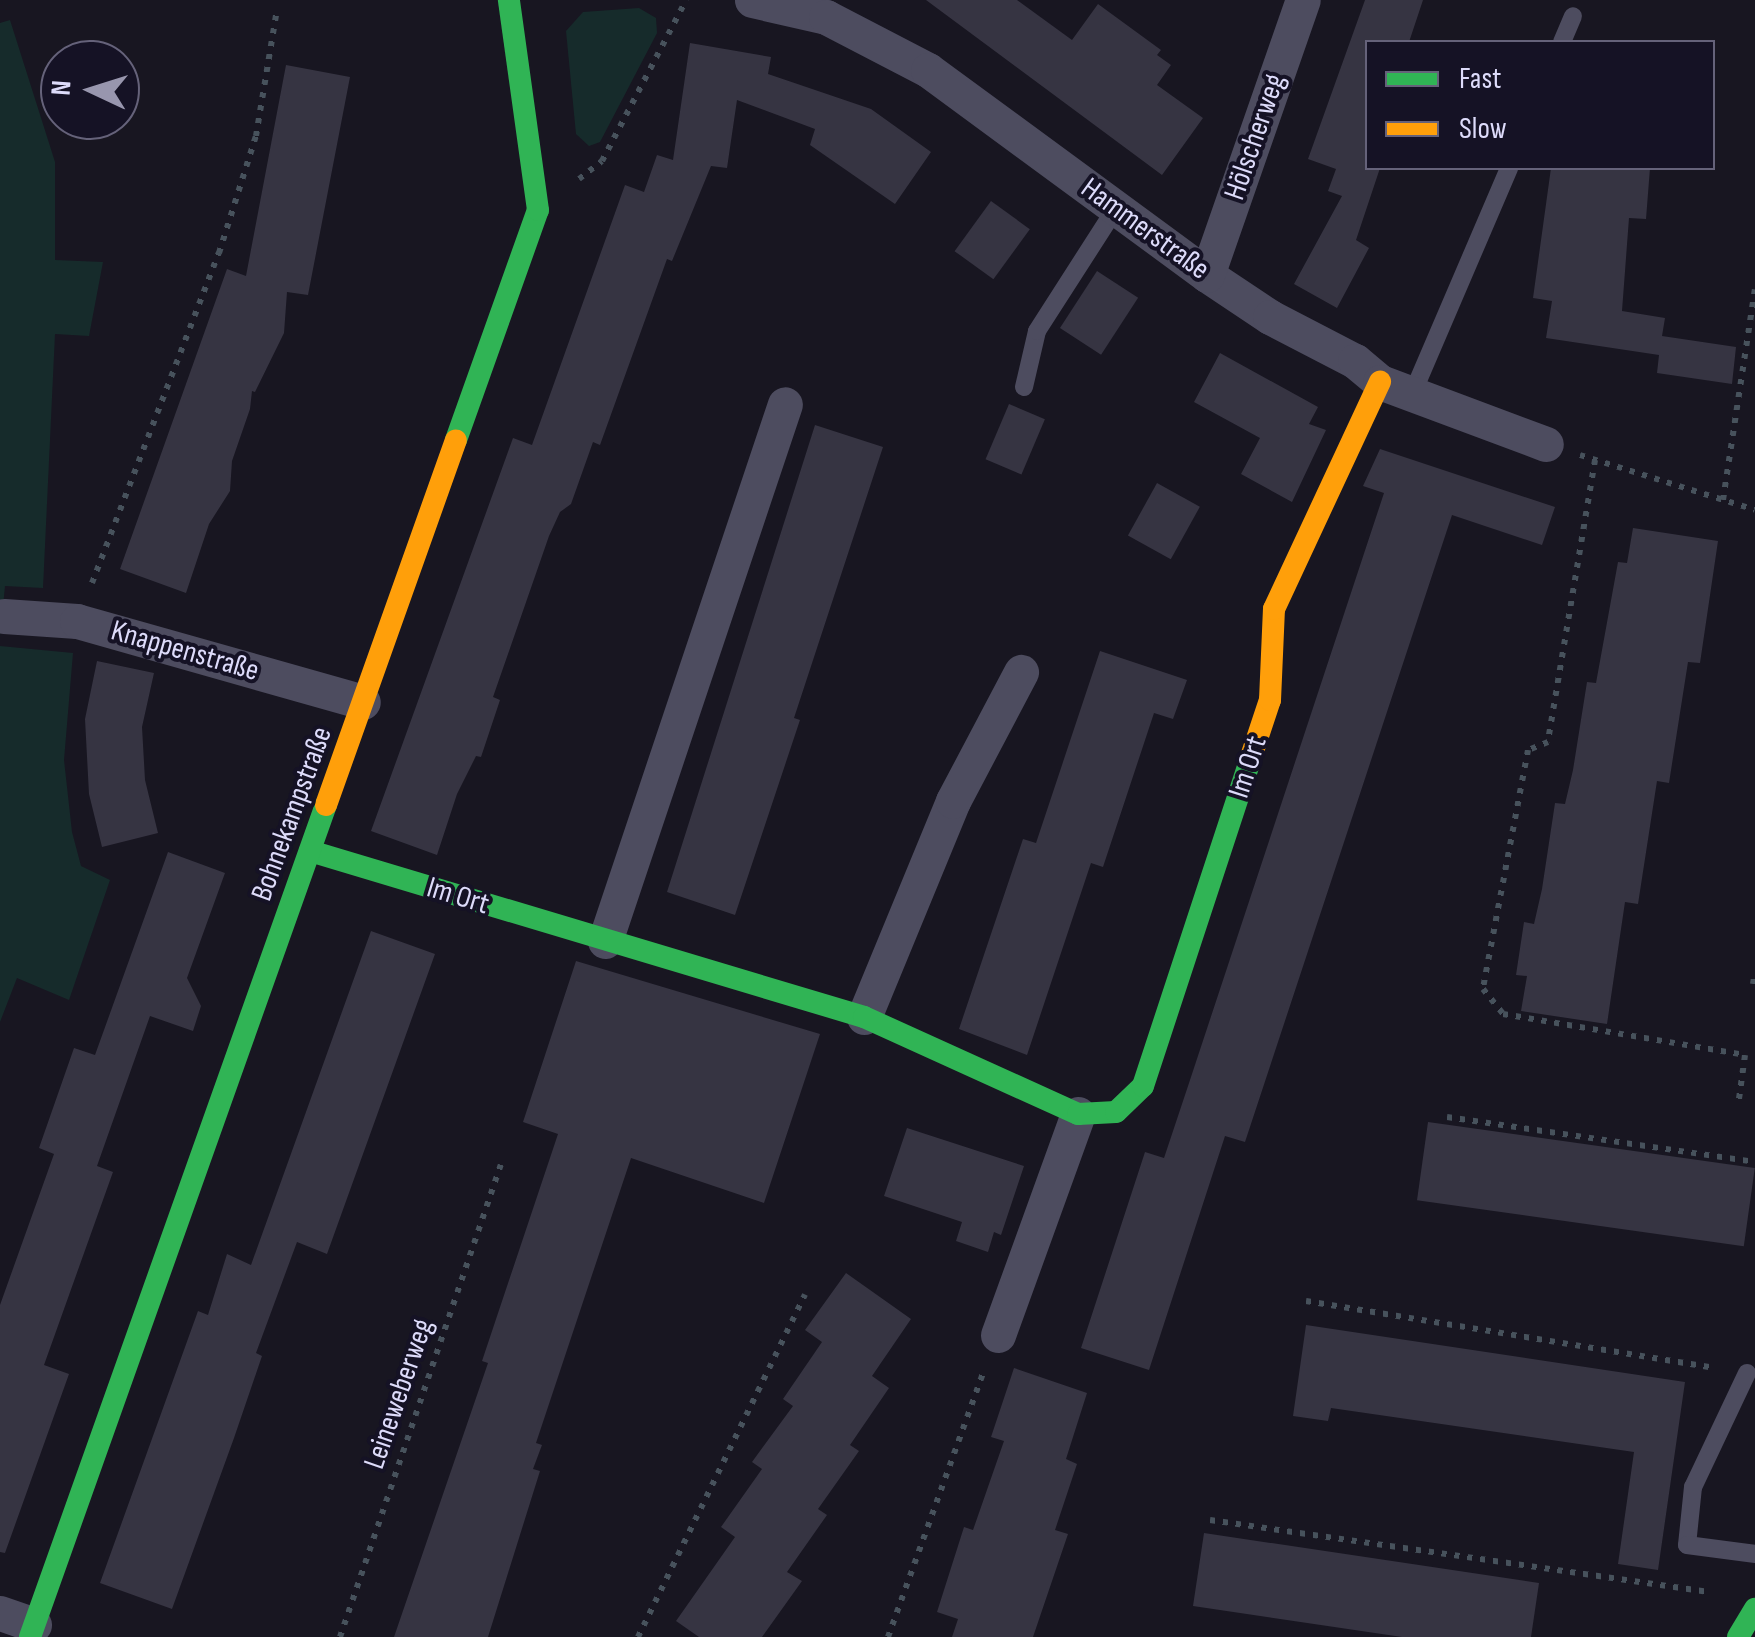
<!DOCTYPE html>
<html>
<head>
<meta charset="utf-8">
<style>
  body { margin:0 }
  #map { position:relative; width:1755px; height:1637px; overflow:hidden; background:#181621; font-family:"Sofia Sans Condensed",sans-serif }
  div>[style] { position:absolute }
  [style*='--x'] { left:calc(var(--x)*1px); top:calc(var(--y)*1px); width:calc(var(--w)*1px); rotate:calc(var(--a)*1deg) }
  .green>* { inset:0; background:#162b2b }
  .building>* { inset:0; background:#363442; transform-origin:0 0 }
  .path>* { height:6px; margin-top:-3px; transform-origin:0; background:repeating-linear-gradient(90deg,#47525c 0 5px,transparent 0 13px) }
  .lane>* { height:18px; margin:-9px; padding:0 9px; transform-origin:9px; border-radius:9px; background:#4d4c5f }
  .street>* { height:35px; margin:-17.5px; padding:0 17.5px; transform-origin:17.5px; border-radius:17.5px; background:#4d4c5f }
  .fast>* { height:22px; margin:-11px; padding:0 11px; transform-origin:11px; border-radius:11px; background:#30b455 }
  .slow>* { height:22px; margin:-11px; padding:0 11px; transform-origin:11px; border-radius:11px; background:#ff9f0a }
  span { translate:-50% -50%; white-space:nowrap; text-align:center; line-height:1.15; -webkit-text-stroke:8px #151225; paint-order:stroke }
  .street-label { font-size:30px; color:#dddbfa }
  .legend { position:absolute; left:1365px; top:40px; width:350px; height:130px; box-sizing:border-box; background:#151225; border:2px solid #65627a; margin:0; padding:12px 18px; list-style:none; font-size:30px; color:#dddbfa }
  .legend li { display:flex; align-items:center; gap:20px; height:50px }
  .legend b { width:50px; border:2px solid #65627a }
  .north { position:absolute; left:40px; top:40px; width:100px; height:100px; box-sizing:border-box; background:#151225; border:2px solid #65627a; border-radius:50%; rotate:274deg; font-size:28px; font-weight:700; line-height:40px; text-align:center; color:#dddbfa }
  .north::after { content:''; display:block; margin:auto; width:35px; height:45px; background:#9896ae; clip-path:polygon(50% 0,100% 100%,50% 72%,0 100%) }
</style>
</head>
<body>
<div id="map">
  <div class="green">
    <i style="clip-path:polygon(639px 8px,656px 18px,657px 33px,600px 142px,589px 146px,576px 134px,566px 31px,583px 12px)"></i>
    <i style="clip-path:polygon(10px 20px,55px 162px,55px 260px,103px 262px,89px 336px,55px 334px,43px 588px,5px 586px,0 636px,0 23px)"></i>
    <i style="clip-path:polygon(0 646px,73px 653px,64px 760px,72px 832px,81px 866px,110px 880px,69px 1000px,17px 978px,0 1022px)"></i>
  </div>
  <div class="building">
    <i style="clip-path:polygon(926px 0,1017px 0,1072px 40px,1098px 4px,1161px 50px,1157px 55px,1171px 65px,1157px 85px,1203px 118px,1162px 175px)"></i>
    <i style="clip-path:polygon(1365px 0,1423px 0,1409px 42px,1368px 42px,1368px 168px,1380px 168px,1356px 240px,1369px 248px,1337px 308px,1294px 284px,1342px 196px,1328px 191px,1336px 169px,1308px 159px)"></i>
    <i style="clip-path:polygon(690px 43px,771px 57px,768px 74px,871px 109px,931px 152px,895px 204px,810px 145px,815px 129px,737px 100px,727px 168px,711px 166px,672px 261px,667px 259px,600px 445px,593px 442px,571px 504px,560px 512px,549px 536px,493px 697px,500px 700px,481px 757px,476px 756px,457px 794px,437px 855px,371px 831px,513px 438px,532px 445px,625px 185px,644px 192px,657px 155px,673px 160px)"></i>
    <i style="clip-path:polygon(286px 65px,350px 77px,308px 295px,287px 292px,284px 333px,255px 392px,252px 391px,250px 409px,232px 461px,230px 491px,209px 524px,186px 593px,120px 569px,227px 269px,246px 276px)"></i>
    <i style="clip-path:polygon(1551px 168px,1650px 168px,1646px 219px,1629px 218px,1622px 311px,1665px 318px,1662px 336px,1736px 347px,1732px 384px,1657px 373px,1659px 355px,1546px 338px,1552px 301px,1533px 298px)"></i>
    <i style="left:991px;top:201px;width:48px;height:62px;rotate:36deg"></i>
    <i style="left:1097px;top:271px;width:49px;height:68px;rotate:33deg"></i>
    <i style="clip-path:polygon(1220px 353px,1318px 407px,1309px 424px,1326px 430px,1292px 502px,1241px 474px,1260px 438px,1194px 402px)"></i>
    <i style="left:1009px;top:404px;width:39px;height:60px;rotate:23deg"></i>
    <i style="clip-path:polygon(815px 425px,883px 447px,794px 718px,800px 720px,735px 915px,667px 892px)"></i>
    <i style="clip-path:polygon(1380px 449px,1555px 507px,1542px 545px,1452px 515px,1245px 1142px,1225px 1136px,1149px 1370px,1081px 1348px,1145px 1152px,1164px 1158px,1190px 1080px,1384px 493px,1363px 486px)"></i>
    <i style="left:1157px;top:483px;width:49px;height:60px;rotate:29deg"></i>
    <i style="clip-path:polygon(1633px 528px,1718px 541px,1700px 663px,1688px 662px,1669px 783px,1657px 781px,1638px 904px,1625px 902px,1607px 1024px,1521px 1011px,1527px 976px,1516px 975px,1524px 922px,1534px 924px,1542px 889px,1555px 803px,1565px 804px,1573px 770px,1587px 682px,1596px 683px,1618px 562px,1627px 563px)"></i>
    <i style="clip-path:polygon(1100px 651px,1187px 680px,1173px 719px,1154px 713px,1103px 867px,1091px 863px,1027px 1055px,959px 1029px,1023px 839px,1036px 843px)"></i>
    <i style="clip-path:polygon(97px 661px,154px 673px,142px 727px,145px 780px,158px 833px,102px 847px,89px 794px,85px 719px)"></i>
    <i style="clip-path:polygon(168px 852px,225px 873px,187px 978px,201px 1006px,193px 1031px,150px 1016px,97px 1166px,113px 1172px,44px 1365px,69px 1374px,5px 1553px,0 1552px,0 1305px,54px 1154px,39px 1148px,74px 1048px,95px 1055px)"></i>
    <i style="clip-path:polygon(371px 931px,435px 954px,327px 1254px,297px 1242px,256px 1353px,262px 1356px,234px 1438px,172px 1609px,100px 1583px,198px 1311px,208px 1315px,227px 1254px,251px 1265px)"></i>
    <i style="clip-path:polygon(576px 961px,820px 1034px,764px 1203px,631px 1158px,536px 1443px,542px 1445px,533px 1469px,540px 1471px,488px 1637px,394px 1637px,488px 1363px,482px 1361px,558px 1134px,523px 1122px)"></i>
    <i style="left:1428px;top:1122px;width:330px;height:79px;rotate:8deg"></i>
    <i style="clip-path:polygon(907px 1128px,1024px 1166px,1001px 1235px,994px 1232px,988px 1252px,956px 1241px,962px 1222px,884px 1196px)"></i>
    <i style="clip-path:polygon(846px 1273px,911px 1319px,872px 1376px,889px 1388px,850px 1445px,859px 1451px,818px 1509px,827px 1515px,787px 1572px,802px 1581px,762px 1637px,699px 1637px,676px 1621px,735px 1537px,721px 1527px,762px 1469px,752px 1462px,793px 1406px,783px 1399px,822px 1342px,805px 1330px)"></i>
    <i style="clip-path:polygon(1306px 1325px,1685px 1382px,1658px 1570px,1618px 1564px,1634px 1452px,1331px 1408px,1328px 1421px,1293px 1416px)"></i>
    <i style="clip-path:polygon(1014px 1368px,1087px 1393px,1066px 1459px,1077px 1464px,1055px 1530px,1068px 1534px,1033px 1637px,952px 1637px,958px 1619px,937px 1612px,964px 1527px,973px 1530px,1004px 1441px,991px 1437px)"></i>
    <i style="clip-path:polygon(1204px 1533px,1539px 1583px,1531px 1637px,1402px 1637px,1193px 1606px)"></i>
  </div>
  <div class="path">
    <i style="--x:579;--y:179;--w:29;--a:-38"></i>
    <i style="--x:602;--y:161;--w:182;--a:-62.4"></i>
    <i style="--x:1580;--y:455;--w:183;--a:17.4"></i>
    <i style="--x:1595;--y:460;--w:286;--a:99.5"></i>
    <i style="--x:1548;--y:742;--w:22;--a:158"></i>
    <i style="--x:1528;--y:750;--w:243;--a:100.7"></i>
    <i style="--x:1483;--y:989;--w:32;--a:51"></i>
    <i style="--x:1503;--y:1014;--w:245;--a:9.6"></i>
    <i style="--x:1745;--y:1055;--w:51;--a:97.8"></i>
    <i style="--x:1723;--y:500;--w:213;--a:-81.4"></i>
    <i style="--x:92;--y:583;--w:354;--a:-69"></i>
    <i style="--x:219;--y:253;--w:123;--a:-72.5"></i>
    <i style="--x:256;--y:136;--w:123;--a:-80.6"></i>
    <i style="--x:1753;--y:984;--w:12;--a:-81"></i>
    <i style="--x:1447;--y:1117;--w:311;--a:8.3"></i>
    <i style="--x:1306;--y:1301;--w:413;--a:9.3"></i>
    <i style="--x:1210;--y:1520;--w:504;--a:8.21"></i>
    <i style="--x:340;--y:1637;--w:499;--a:-71.2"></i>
    <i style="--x:638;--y:1637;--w:381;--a:-64"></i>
    <i style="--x:888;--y:1637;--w:284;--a:-70.2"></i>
  </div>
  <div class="lane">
    <i style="--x:1562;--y:42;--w:28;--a:-67"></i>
    <i style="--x:1024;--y:387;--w:57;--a:-76.9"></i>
    <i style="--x:1037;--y:331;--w:146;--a:-57.3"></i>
    <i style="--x:1411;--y:397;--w:249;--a:-66.8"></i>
    <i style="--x:1747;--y:1373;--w:126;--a:115.3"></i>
    <i style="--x:1693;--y:1487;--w:58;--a:95.9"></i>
    <i style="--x:1687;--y:1545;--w:69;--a:7.5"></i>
  </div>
  <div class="street">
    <i style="--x:752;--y:0;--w:76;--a:12.9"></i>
    <i style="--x:826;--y:17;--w:115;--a:27.5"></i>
    <i style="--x:928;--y:70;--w:346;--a:36.3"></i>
    <i style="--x:1207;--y:275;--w:76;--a:33.7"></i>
    <i style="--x:1270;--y:317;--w:96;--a:27.4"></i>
    <i style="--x:1355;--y:361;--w:33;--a:40"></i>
    <i style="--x:1380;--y:382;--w:177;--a:20.5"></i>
    <i style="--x:1207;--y:275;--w:291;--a:-70.8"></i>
    <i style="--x:4;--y:616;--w:73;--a:3.9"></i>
    <i style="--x:77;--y:621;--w:297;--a:15.8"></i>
    <i style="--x:605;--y:941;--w:566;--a:-71.47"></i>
    <i style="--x:864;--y:1017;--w:234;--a:-67.6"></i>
    <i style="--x:953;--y:801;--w:146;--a:-62.2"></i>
    <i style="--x:998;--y:1335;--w:235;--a:-70.1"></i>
    <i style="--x:0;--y:1613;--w:36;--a:19"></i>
  </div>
  <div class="fast">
    <i style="--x:456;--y:440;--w:244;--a:-70.4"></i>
    <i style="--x:538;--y:210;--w:212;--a:-97.9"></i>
    <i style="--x:310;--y:851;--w:578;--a:16.68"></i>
    <i style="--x:864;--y:1017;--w:235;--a:24.4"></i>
    <i style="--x:1078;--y:1114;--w:38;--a:-3"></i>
    <i style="--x:1116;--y:1112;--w:37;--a:-44"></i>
    <i style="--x:1143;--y:1086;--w:346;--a:-71.8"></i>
    <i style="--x:30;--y:1637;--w:883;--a:-70.42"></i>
    <i style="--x:1738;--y:1637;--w:33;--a:-59"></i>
  </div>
  <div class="slow">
    <i style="--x:1251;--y:757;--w:60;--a:-71.6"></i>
    <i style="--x:1270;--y:700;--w:91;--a:-87.5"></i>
    <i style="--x:1274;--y:609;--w:251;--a:-65"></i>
    <i style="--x:326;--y:805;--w:387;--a:-70.4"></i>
  </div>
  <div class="street-label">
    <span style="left:1255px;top:137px;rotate:-71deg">Hölscherweg</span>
    <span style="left:1145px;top:229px;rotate:36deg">Hammerstraße</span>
    <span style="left:185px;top:651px;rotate:16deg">Knappenstraße</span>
    <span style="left:1248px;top:767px;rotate:-72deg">Im Ort</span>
    <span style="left:292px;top:814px;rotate:-70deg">Bohnekampstraße</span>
    <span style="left:458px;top:896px;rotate:17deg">Im Ort</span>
    <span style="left:399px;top:1394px;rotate:-71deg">Leineweberweg</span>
  </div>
  <ul class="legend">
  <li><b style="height:12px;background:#30b455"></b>Fast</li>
  <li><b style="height:12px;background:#ff9f0a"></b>Slow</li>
  </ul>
  <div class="north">N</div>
</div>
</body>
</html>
